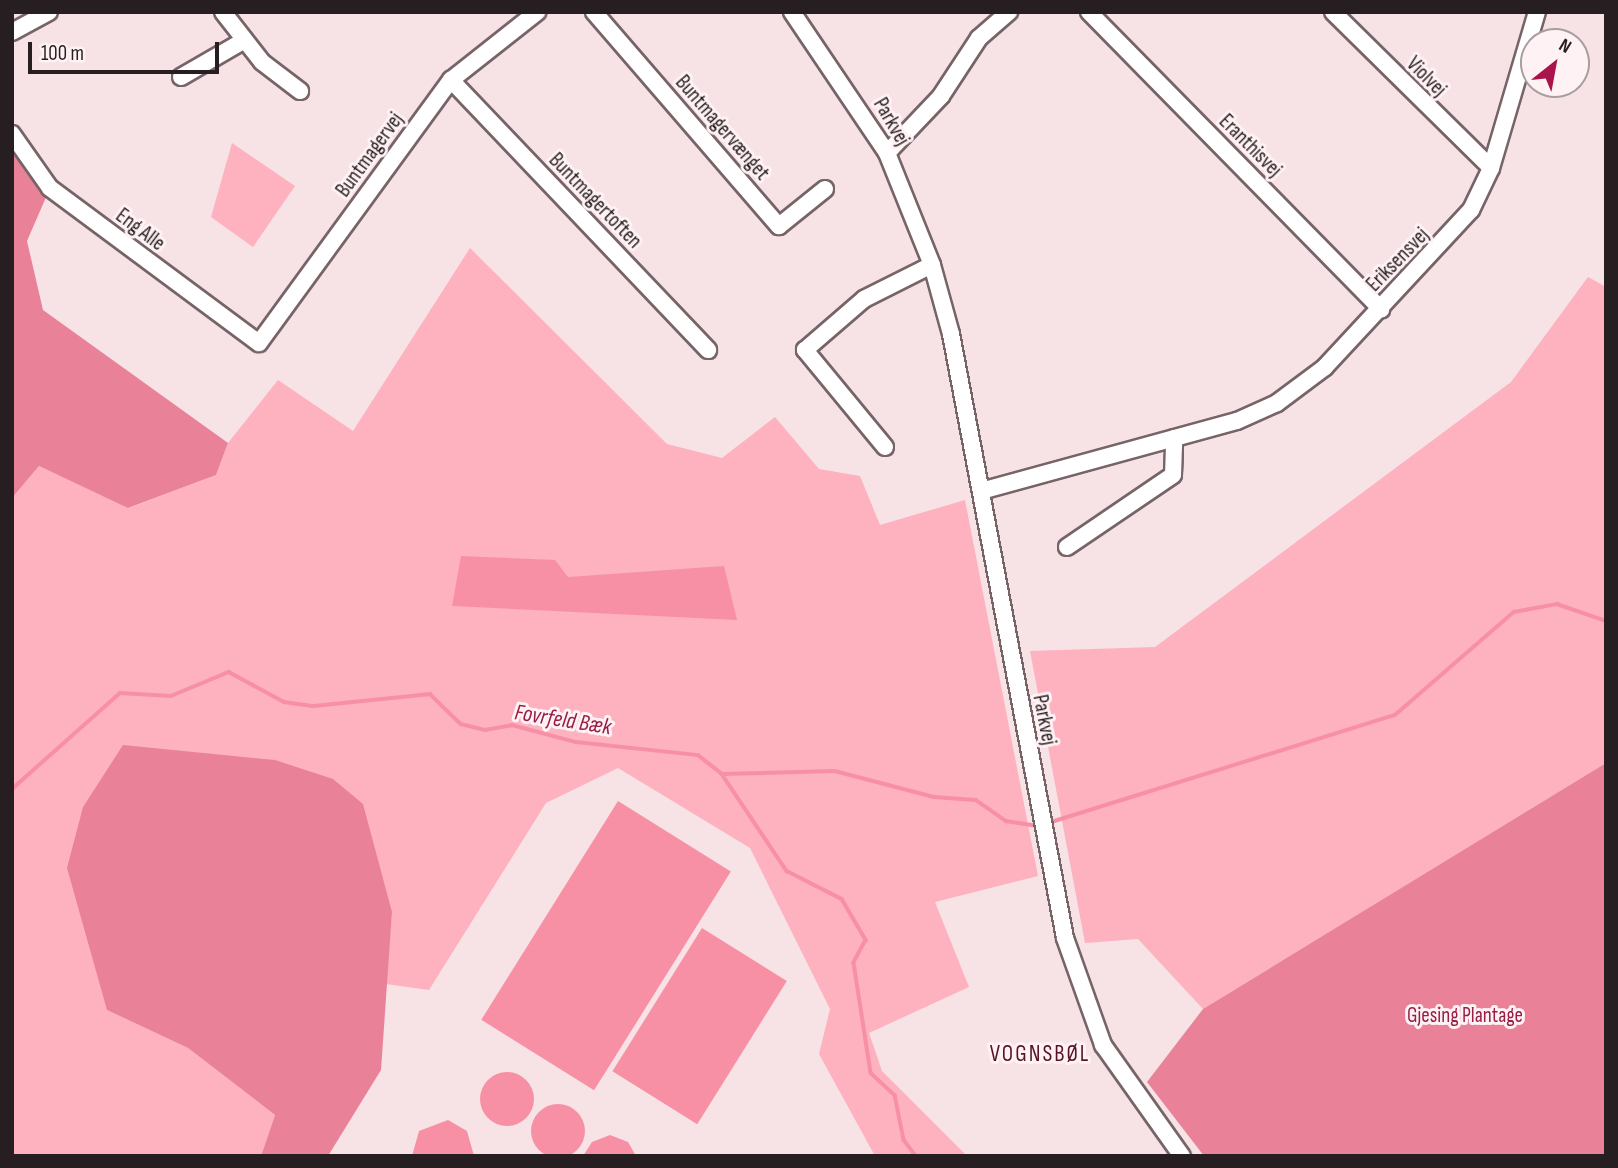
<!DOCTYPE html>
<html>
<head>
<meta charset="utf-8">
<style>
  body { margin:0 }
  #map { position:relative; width:1618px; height:1168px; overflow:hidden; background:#f7e2e6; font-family:"Sofia Sans Condensed",sans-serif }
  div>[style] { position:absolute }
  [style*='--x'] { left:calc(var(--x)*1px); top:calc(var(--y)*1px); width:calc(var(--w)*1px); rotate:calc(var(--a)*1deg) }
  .green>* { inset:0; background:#feb1bf }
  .forest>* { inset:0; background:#e98298 }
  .water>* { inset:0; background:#f890a5; transform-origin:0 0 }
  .round { border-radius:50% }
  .stream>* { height:3.5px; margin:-1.75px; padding:0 1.75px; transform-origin:1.75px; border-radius:1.75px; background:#f890a5 }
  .roads { filter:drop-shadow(2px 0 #766467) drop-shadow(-2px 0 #766467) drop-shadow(0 2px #766467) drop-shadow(0 -2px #766467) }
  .minor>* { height:16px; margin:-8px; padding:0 8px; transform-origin:8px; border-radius:8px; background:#fff }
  span { translate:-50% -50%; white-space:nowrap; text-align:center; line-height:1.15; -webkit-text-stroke:6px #fff2f4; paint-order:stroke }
  .street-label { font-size:21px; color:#261e20 }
  .park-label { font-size:21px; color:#981e46 }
  .water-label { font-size:23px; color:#971d45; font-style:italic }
  .neighbourhood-label { font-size:23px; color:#571327; letter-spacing:2px }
  .frame { position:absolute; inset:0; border:14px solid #261e20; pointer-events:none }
  .north { position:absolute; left:1520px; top:28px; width:70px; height:70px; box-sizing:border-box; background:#fff2f4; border:2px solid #a89d9f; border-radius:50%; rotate:31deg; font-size:19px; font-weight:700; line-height:28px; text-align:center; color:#261e20 }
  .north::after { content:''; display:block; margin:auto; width:24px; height:32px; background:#a8144b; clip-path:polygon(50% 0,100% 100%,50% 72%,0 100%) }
  .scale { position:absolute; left:28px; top:42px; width:191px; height:32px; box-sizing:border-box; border:4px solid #261e20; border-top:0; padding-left:9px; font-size:21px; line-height:24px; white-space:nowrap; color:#261e20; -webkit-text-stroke:5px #fff2f4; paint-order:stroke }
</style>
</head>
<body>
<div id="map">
  <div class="green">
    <i style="clip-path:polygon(232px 143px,295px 186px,253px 247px,211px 217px)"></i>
    <i style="clip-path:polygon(470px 248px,667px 444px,722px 458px,775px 417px,819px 469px,860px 476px,880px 525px,965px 500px,1038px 876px,935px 902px,969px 987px,869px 1033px,882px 1071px,967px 1156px,875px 1156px,819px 1054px,830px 1009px,750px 848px,618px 768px,546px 803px,429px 990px,386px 984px,392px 912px,107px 1010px,188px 1048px,275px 1115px,261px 1156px,12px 1156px,12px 498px,39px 466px,129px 508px,216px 475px,228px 443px,278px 380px,353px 431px)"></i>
    <i style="clip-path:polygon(1588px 277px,1606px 287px,1606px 763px,1203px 1009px,1138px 939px,1085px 943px,1030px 651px,1155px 647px,1511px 382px)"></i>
  </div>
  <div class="forest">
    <i style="clip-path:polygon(12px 145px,47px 195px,27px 241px,43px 310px,228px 443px,216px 475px,128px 508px,39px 466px,12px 498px)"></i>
    <i style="clip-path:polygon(123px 745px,275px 760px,333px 779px,363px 804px,392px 912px,381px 1070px,328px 1156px,261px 1156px,275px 1115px,188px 1048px,107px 1010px,67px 868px,83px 807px)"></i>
    <i style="clip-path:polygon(1606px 763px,1606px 1156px,1204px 1156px,1147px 1082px,1203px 1009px)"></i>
  </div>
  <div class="water">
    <i style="clip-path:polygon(461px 556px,555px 560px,568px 577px,724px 566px,737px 620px,452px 606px)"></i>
    <i style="left:618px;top:801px;width:133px;height:258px;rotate:32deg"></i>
    <i style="left:702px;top:928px;width:100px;height:169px;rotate:32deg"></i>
    <i class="round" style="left:480px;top:1072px;width:54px;height:54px"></i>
    <i class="round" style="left:531px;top:1104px;width:54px;height:54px"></i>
    <i style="clip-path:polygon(448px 1120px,467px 1131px,474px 1156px,412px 1156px,419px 1131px)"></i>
    <i style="clip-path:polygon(610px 1135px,628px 1142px,636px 1156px,583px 1156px,592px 1142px)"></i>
  </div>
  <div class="stream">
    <i style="--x:722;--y:774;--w:117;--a:56.2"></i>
    <i style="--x:787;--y:871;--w:62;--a:27"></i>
    <i style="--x:842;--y:899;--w:48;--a:59.7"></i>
    <i style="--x:866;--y:940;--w:26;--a:118"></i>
    <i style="--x:854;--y:963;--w:111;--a:81.2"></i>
    <i style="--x:871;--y:1073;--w:33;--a:43"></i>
    <i style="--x:895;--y:1095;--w:46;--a:78.7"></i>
    <i style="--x:904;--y:1140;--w:20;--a:53"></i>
    <i style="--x:12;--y:789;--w:144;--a:-41.6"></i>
    <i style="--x:120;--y:693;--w:51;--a:3.4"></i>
    <i style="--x:171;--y:696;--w:63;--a:-22.5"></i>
    <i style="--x:229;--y:672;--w:63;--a:28.6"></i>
    <i style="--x:284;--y:702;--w:30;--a:8"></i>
    <i style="--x:314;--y:706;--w:117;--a:-5.9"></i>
    <i style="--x:430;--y:694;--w:43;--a:44.1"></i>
    <i style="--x:461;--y:724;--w:25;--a:14"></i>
    <i style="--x:485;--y:730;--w:27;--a:-10"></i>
    <i style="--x:512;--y:725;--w:66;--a:14.9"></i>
    <i style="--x:576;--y:742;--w:123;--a:6.1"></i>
    <i style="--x:698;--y:755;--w:31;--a:38"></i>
    <i style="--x:722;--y:774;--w:113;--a:-1.5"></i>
    <i style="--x:835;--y:771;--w:102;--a:14.7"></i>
    <i style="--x:934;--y:797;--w:42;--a:4.1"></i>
    <i style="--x:976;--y:800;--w:37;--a:35"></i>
    <i style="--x:1006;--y:821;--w:32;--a:9"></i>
    <i style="--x:1048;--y:823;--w:363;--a:-17.3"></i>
    <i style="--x:1395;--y:715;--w:157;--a:-40.9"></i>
    <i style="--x:1514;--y:612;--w:44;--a:-10.5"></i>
    <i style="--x:1557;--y:604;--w:52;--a:19.1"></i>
  </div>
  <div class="roads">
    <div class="minor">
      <i style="--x:223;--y:12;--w:63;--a:52"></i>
      <i style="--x:262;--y:62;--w:48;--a:37.3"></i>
      <i style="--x:594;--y:12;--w:283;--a:49.2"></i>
      <i style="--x:779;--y:226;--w:59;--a:-38.8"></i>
      <i style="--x:792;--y:12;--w:170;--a:56"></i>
      <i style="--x:887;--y:153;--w:121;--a:68.1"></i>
      <i style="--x:932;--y:265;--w:72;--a:74.6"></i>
      <i style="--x:951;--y:334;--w:615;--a:79.31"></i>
      <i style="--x:1065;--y:938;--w:114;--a:70.4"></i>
      <i style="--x:1103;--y:1045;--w:136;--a:54.6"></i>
      <i style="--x:1089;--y:12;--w:417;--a:45.5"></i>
      <i style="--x:1333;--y:12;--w:222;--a:44.6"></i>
      <i style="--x:12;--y:32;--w:42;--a:-28.4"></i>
      <i style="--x:181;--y:77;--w:72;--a:-30.1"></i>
      <i style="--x:451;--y:80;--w:373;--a:46.4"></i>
      <i style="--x:12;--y:134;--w:66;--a:54.9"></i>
      <i style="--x:50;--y:188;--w:260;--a:36.6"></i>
      <i style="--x:259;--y:343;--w:326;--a:-53.9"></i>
      <i style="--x:451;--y:80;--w:110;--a:-38.3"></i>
      <i style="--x:887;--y:153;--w:79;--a:-46.5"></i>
      <i style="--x:941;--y:96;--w:69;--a:-56.8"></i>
      <i style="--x:979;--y:38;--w:40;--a:-41"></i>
      <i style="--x:885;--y:447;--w:126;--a:-129.5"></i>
      <i style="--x:805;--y:350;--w:78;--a:-40.8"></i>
      <i style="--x:864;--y:299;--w:76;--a:-26.6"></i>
      <i style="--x:981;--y:491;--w:265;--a:-15.3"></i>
      <i style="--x:1237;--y:421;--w:44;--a:-24.2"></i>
      <i style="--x:1277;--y:403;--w:59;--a:-36.7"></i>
      <i style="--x:1324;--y:368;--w:216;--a:-47.1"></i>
      <i style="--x:1471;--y:210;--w:47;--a:-64.5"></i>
      <i style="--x:1491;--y:168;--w:163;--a:-73.6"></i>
      <i style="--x:1067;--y:547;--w:128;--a:-34.2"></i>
      <i style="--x:1173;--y:475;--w:37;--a:-88"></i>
    </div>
  </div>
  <div class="street-label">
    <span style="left:1426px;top:77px;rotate:45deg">Violvej</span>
    <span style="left:891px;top:122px;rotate:60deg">Parkvej</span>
    <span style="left:722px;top:128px;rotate:49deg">Buntmagervænget</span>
    <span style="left:1250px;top:146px;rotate:45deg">Eranthisvej</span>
    <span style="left:370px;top:155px;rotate:-54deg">Buntmagervej</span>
    <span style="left:595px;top:201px;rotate:46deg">Buntmagertoften</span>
    <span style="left:140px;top:230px;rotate:37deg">Eng Alle</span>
    <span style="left:1398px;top:260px;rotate:-46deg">Eriksensvej</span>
    <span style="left:1044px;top:720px;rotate:79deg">Parkvej</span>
  </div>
  <div class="park-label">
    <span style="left:1465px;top:1016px">Gjesing Plantage</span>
  </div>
  <div class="water-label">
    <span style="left:563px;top:720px;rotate:9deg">Fovrfeld Bæk</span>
  </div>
  <div class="neighbourhood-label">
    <span style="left:1040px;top:1054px">VOGNSBØL</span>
  </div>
  <div class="frame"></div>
  <div class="north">N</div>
  <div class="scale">100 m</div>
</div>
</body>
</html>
